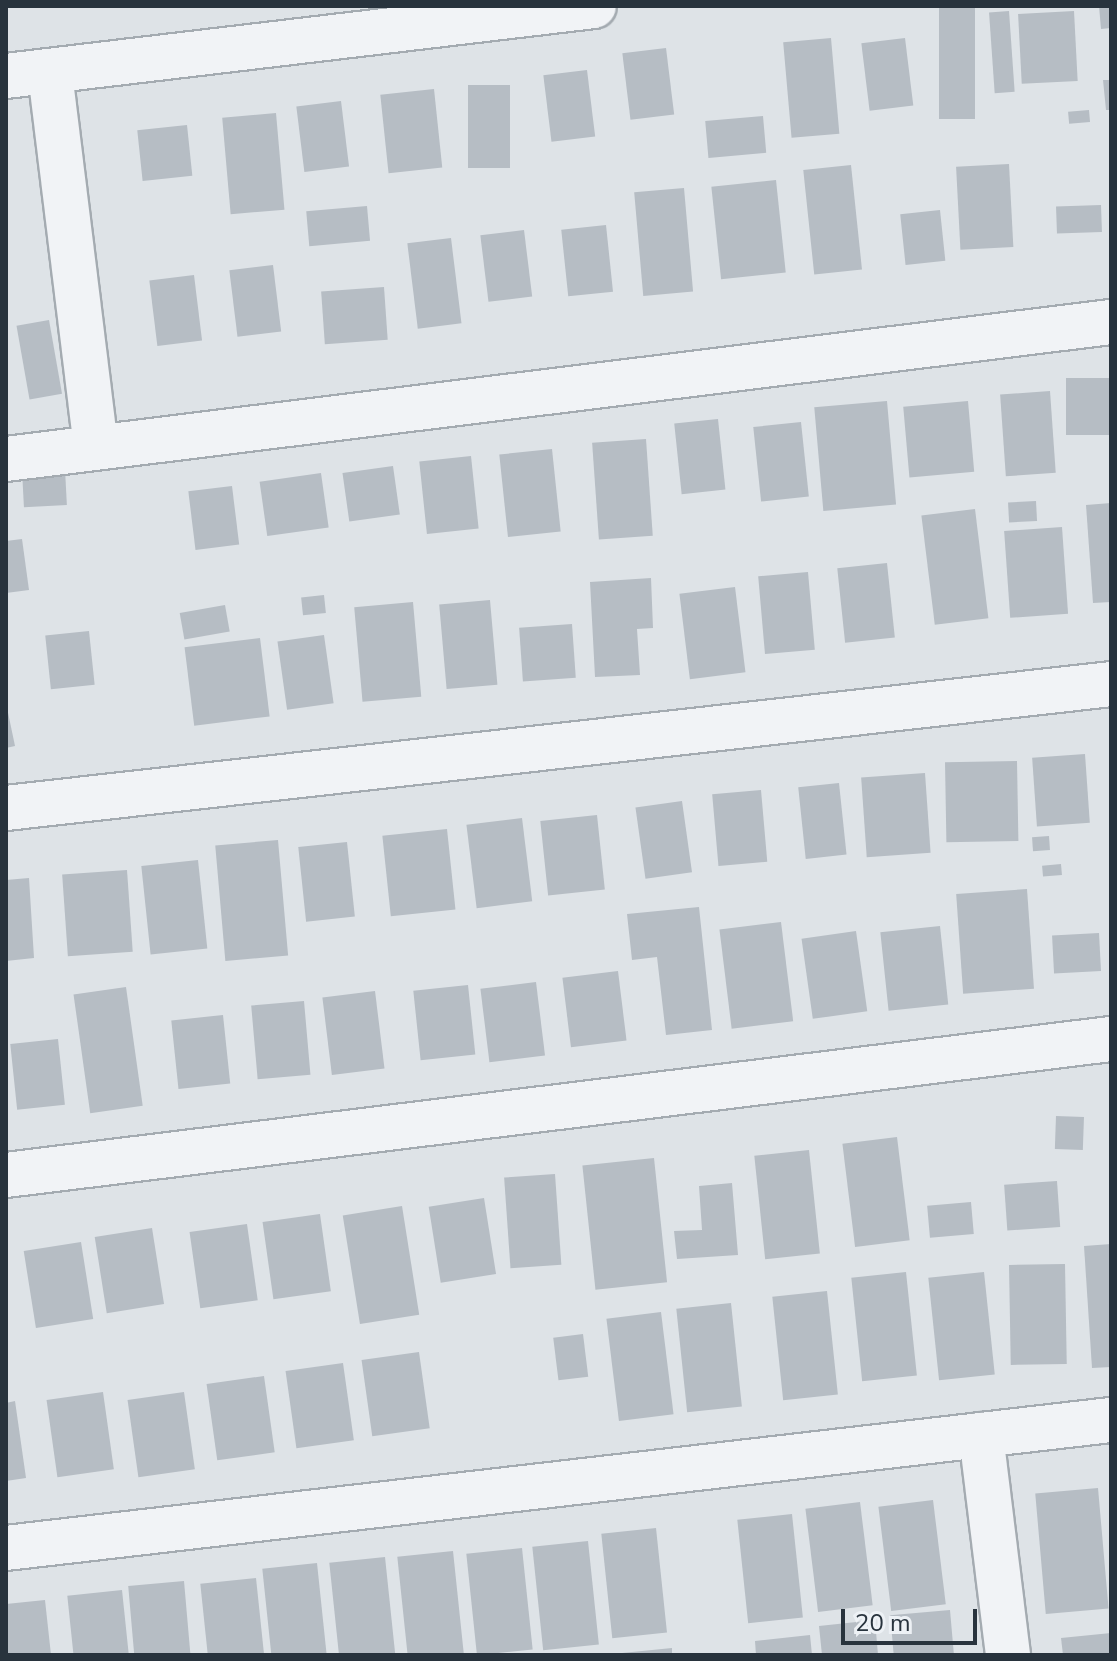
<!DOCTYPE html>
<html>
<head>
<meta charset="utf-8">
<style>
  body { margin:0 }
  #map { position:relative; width:1117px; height:1661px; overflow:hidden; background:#dee3e7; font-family:"Nunito Sans",sans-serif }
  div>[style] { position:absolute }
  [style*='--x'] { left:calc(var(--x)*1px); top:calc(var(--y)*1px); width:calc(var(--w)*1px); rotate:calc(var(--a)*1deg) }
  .building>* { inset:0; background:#b6bdc4; transform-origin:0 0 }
  .roads { filter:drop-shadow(2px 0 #a4abb1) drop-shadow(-2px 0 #a4abb1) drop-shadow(0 2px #a4abb1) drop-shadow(0 -2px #a4abb1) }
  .minor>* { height:44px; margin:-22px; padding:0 22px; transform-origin:22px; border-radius:22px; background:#f1f3f6 }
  span { translate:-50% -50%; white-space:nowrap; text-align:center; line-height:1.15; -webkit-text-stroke:8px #edf1f5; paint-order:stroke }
  .frame { position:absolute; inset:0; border:8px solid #28333d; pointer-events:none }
  .scale { position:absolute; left:841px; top:1609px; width:136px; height:36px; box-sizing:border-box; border:4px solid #28333d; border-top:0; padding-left:10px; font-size:24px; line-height:28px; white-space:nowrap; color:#28333d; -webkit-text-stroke:6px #edf1f5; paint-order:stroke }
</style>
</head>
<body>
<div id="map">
  <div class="building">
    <i style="left:939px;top:6px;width:36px;height:113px"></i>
    <i style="clip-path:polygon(1099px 6px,1111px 6px,1111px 28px,1101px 29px)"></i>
    <i style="left:1009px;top:11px;width:81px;height:20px;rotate:86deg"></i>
    <i style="left:1074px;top:11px;width:70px;height:56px;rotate:87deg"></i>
    <i style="left:831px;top:38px;width:96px;height:48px;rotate:85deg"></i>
    <i style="left:905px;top:38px;width:68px;height:44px;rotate:83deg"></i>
    <i style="left:666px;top:48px;width:67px;height:44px;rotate:83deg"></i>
    <i style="left:587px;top:70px;width:67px;height:44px;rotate:83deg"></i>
    <i style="clip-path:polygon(1103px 80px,1111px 80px,1111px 110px,1106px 110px)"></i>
    <i style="left:468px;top:85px;width:42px;height:83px"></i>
    <i style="left:434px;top:89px;width:79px;height:54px;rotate:84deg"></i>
    <i style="left:341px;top:101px;width:66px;height:45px;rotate:83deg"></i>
    <i style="left:1089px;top:110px;width:12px;height:21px;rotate:85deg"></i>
    <i style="left:276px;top:113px;width:97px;height:54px;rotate:85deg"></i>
    <i style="left:763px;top:116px;width:37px;height:58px;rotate:85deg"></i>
    <i style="left:187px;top:125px;width:51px;height:50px;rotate:84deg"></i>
    <i style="left:1009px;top:164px;width:83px;height:53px;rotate:87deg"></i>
    <i style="left:851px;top:165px;width:105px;height:48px;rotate:84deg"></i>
    <i style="left:776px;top:180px;width:93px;height:65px;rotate:84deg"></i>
    <i style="left:684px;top:188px;width:104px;height:50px;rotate:85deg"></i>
    <i style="left:1101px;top:205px;width:27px;height:45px;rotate:88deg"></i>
    <i style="left:367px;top:206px;width:35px;height:61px;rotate:85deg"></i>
    <i style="left:940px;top:210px;width:51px;height:40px;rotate:84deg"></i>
    <i style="left:606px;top:225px;width:67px;height:45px;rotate:84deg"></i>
    <i style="left:524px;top:230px;width:67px;height:44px;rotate:83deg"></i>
    <i style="left:451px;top:238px;width:86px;height:44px;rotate:83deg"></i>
    <i style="left:273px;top:265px;width:67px;height:44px;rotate:83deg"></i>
    <i style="left:194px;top:275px;width:66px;height:45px;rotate:83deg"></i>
    <i style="left:384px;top:287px;width:53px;height:63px;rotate:86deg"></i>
    <i style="left:49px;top:320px;width:75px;height:33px;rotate:80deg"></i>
    <i style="left:1111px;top:378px;width:57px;height:45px;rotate:90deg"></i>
    <i style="left:1050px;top:391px;width:82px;height:50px;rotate:86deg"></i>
    <i style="left:887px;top:401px;width:104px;height:73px;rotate:85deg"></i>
    <i style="left:968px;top:401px;width:71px;height:65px;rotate:85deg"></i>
    <i style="left:718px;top:419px;width:71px;height:44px;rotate:84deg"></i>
    <i style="left:801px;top:422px;width:75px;height:48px;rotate:84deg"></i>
    <i style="left:646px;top:439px;width:97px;height:54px;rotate:86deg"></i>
    <i style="left:552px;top:449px;width:83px;height:53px;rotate:84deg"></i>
    <i style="left:471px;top:456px;width:73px;height:52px;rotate:84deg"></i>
    <i style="left:393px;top:466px;width:49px;height:51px;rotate:82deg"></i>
    <i style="left:65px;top:469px;width:36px;height:43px;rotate:87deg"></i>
    <i style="left:321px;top:473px;width:55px;height:62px;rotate:82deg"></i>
    <i style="left:232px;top:486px;width:59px;height:44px;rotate:83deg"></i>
    <i style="left:1036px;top:501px;width:20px;height:28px;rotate:87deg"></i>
    <i style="clip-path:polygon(1111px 503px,1111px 602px,1093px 603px,1086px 505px)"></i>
    <i style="left:975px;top:509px;width:110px;height:54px;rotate:83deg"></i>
    <i style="left:1062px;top:527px;width:87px;height:58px;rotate:86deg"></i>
    <i style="clip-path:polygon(22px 539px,29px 590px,6px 593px,6px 541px)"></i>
    <i style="left:887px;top:563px;width:75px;height:50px;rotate:84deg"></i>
    <i style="left:808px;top:572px;width:78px;height:50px;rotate:85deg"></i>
    <i style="clip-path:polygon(651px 578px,653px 628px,637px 629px,640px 675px,595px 677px,590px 582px)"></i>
    <i style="left:735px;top:587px;width:86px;height:56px;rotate:83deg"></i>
    <i style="left:324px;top:595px;width:18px;height:23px;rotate:84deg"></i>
    <i style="left:490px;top:600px;width:85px;height:51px;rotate:85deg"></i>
    <i style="left:413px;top:602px;width:95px;height:59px;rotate:85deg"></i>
    <i style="left:225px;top:605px;width:27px;height:46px;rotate:80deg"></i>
    <i style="left:572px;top:624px;width:54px;height:53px;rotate:86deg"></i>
    <i style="left:89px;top:631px;width:54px;height:44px;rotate:84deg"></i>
    <i style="left:324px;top:635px;width:69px;height:47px;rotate:82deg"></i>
    <i style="left:260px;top:638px;width:79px;height:76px;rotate:83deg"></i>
    <i style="clip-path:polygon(6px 703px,15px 746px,6px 748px)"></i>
    <i style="left:1085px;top:754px;width:69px;height:53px;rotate:86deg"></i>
    <i style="left:1017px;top:761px;width:80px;height:72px;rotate:89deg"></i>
    <i style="left:925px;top:773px;width:80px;height:64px;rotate:86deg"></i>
    <i style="left:839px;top:783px;width:72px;height:41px;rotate:84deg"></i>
    <i style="left:761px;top:790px;width:72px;height:49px;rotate:85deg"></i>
    <i style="left:682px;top:801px;width:72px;height:47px;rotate:82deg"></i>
    <i style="left:597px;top:815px;width:75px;height:57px;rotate:84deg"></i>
    <i style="left:522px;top:818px;width:84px;height:56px;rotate:83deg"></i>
    <i style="left:447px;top:829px;width:81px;height:65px;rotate:84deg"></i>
    <i style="left:1049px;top:836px;width:14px;height:17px;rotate:86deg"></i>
    <i style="left:278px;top:840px;width:116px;height:63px;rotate:85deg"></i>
    <i style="left:347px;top:842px;width:75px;height:49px;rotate:84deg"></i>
    <i style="left:198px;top:860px;width:89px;height:57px;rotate:84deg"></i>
    <i style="left:1061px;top:864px;width:11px;height:19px;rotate:85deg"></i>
    <i style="left:127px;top:870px;width:82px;height:65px;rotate:86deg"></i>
    <i style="clip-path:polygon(29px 878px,34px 958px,6px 961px,6px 880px)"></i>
    <i style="left:1027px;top:889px;width:100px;height:71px;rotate:86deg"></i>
    <i style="clip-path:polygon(699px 907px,712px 1030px,666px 1035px,657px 957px,632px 960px,627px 914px)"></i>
    <i style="left:781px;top:922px;width:100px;height:62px;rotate:83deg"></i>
    <i style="left:940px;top:926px;width:79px;height:60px;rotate:84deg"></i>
    <i style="left:856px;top:931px;width:81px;height:55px;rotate:82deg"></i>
    <i style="left:1099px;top:933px;width:38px;height:47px;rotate:87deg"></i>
    <i style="left:618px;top:971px;width:70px;height:56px;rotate:83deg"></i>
    <i style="left:536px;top:982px;width:74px;height:56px;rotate:83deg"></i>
    <i style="left:468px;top:985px;width:70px;height:55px;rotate:84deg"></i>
    <i style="left:126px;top:987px;width:120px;height:53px;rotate:82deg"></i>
    <i style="left:375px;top:991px;width:78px;height:53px;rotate:83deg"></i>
    <i style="left:304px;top:1001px;width:74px;height:53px;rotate:85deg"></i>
    <i style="left:223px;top:1015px;width:69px;height:52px;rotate:84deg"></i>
    <i style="left:58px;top:1039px;width:66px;height:48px;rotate:84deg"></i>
    <i style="left:1056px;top:1116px;width:28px;height:33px;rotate:2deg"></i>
    <i style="left:897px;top:1137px;width:104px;height:55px;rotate:83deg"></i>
    <i style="left:809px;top:1150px;width:104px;height:55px;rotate:84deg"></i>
    <i style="left:654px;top:1158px;width:125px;height:72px;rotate:84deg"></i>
    <i style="left:555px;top:1174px;width:91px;height:51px;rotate:86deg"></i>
    <i style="left:1057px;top:1181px;width:46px;height:53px;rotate:86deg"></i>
    <i style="clip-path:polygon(732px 1183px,738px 1255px,677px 1259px,674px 1231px,702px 1230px,699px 1186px)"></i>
    <i style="left:484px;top:1198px;width:77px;height:56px;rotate:81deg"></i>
    <i style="left:971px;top:1202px;width:32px;height:44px;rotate:85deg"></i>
    <i style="left:402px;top:1206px;width:110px;height:60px;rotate:81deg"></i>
    <i style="left:320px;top:1214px;width:78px;height:58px;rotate:82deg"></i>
    <i style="left:247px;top:1224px;width:77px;height:58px;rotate:82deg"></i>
    <i style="left:152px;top:1228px;width:77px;height:58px;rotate:81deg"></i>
    <i style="left:81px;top:1242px;width:78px;height:58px;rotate:81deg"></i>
    <i style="clip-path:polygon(1111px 1244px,1111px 1367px,1092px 1368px,1084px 1246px)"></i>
    <i style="left:1065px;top:1264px;width:100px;height:56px;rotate:89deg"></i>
    <i style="left:906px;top:1272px;width:104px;height:55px;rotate:84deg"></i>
    <i style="left:984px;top:1272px;width:103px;height:56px;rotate:84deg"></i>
    <i style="left:827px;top:1291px;width:104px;height:55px;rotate:84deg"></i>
    <i style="left:731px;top:1303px;width:104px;height:55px;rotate:84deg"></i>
    <i style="left:661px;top:1312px;width:103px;height:55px;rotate:83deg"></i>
    <i style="left:583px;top:1334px;width:43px;height:30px;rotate:83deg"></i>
    <i style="left:419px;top:1352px;width:77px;height:58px;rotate:82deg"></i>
    <i style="left:343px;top:1363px;width:78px;height:58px;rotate:82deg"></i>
    <i style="left:264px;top:1376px;width:77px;height:58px;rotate:82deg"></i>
    <i style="left:103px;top:1392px;width:78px;height:57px;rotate:82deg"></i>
    <i style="left:184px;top:1392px;width:78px;height:57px;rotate:82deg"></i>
    <i style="clip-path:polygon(15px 1401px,26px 1478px,6px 1481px,6px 1403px)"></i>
    <i style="left:1098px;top:1488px;width:121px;height:63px;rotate:85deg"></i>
    <i style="left:933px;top:1500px;width:105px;height:55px;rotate:83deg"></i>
    <i style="left:860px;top:1502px;width:104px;height:55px;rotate:83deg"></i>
    <i style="left:792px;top:1514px;width:104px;height:55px;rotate:84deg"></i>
    <i style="left:656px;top:1528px;width:105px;height:55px;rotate:84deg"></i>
    <i style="left:588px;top:1541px;width:104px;height:56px;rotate:84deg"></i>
    <i style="left:522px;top:1548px;width:102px;height:56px;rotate:84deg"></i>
    <i style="left:453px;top:1551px;width:104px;height:56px;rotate:84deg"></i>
    <i style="left:385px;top:1557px;width:99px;height:56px;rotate:84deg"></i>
    <i style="left:317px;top:1563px;width:93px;height:55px;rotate:84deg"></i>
    <i style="left:256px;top:1578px;width:77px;height:56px;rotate:84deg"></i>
    <i style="left:184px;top:1581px;width:74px;height:56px;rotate:85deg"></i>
    <i style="left:122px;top:1590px;width:65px;height:55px;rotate:84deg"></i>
    <i style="clip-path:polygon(45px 1600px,51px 1655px,6px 1655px,6px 1604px)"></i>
    <i style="left:950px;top:1610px;width:45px;height:60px;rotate:85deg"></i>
    <i style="clip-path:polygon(875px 1620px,878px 1655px,822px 1655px,819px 1626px)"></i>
    <i style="clip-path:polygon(1111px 1633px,1111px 1655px,1063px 1655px,1061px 1638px)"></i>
    <i style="clip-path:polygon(810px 1635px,812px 1655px,756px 1655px,755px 1641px)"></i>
    <i style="clip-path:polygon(672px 1648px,672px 1655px,622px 1655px,622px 1653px)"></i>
  </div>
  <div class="roads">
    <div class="minor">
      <i style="--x:50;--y:73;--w:376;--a:83"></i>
      <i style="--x:6;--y:76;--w:592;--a:-6.79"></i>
      <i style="--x:6;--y:459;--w:1113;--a:-7.07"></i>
      <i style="--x:6;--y:808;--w:1112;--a:-6.4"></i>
      <i style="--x:6;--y:1175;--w:1113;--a:-7.02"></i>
      <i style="--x:981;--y:1435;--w:222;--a:83"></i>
      <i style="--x:6;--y:1548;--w:1112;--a:-6.61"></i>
    </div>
  </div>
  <div class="frame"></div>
  <div class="scale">20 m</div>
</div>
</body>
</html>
